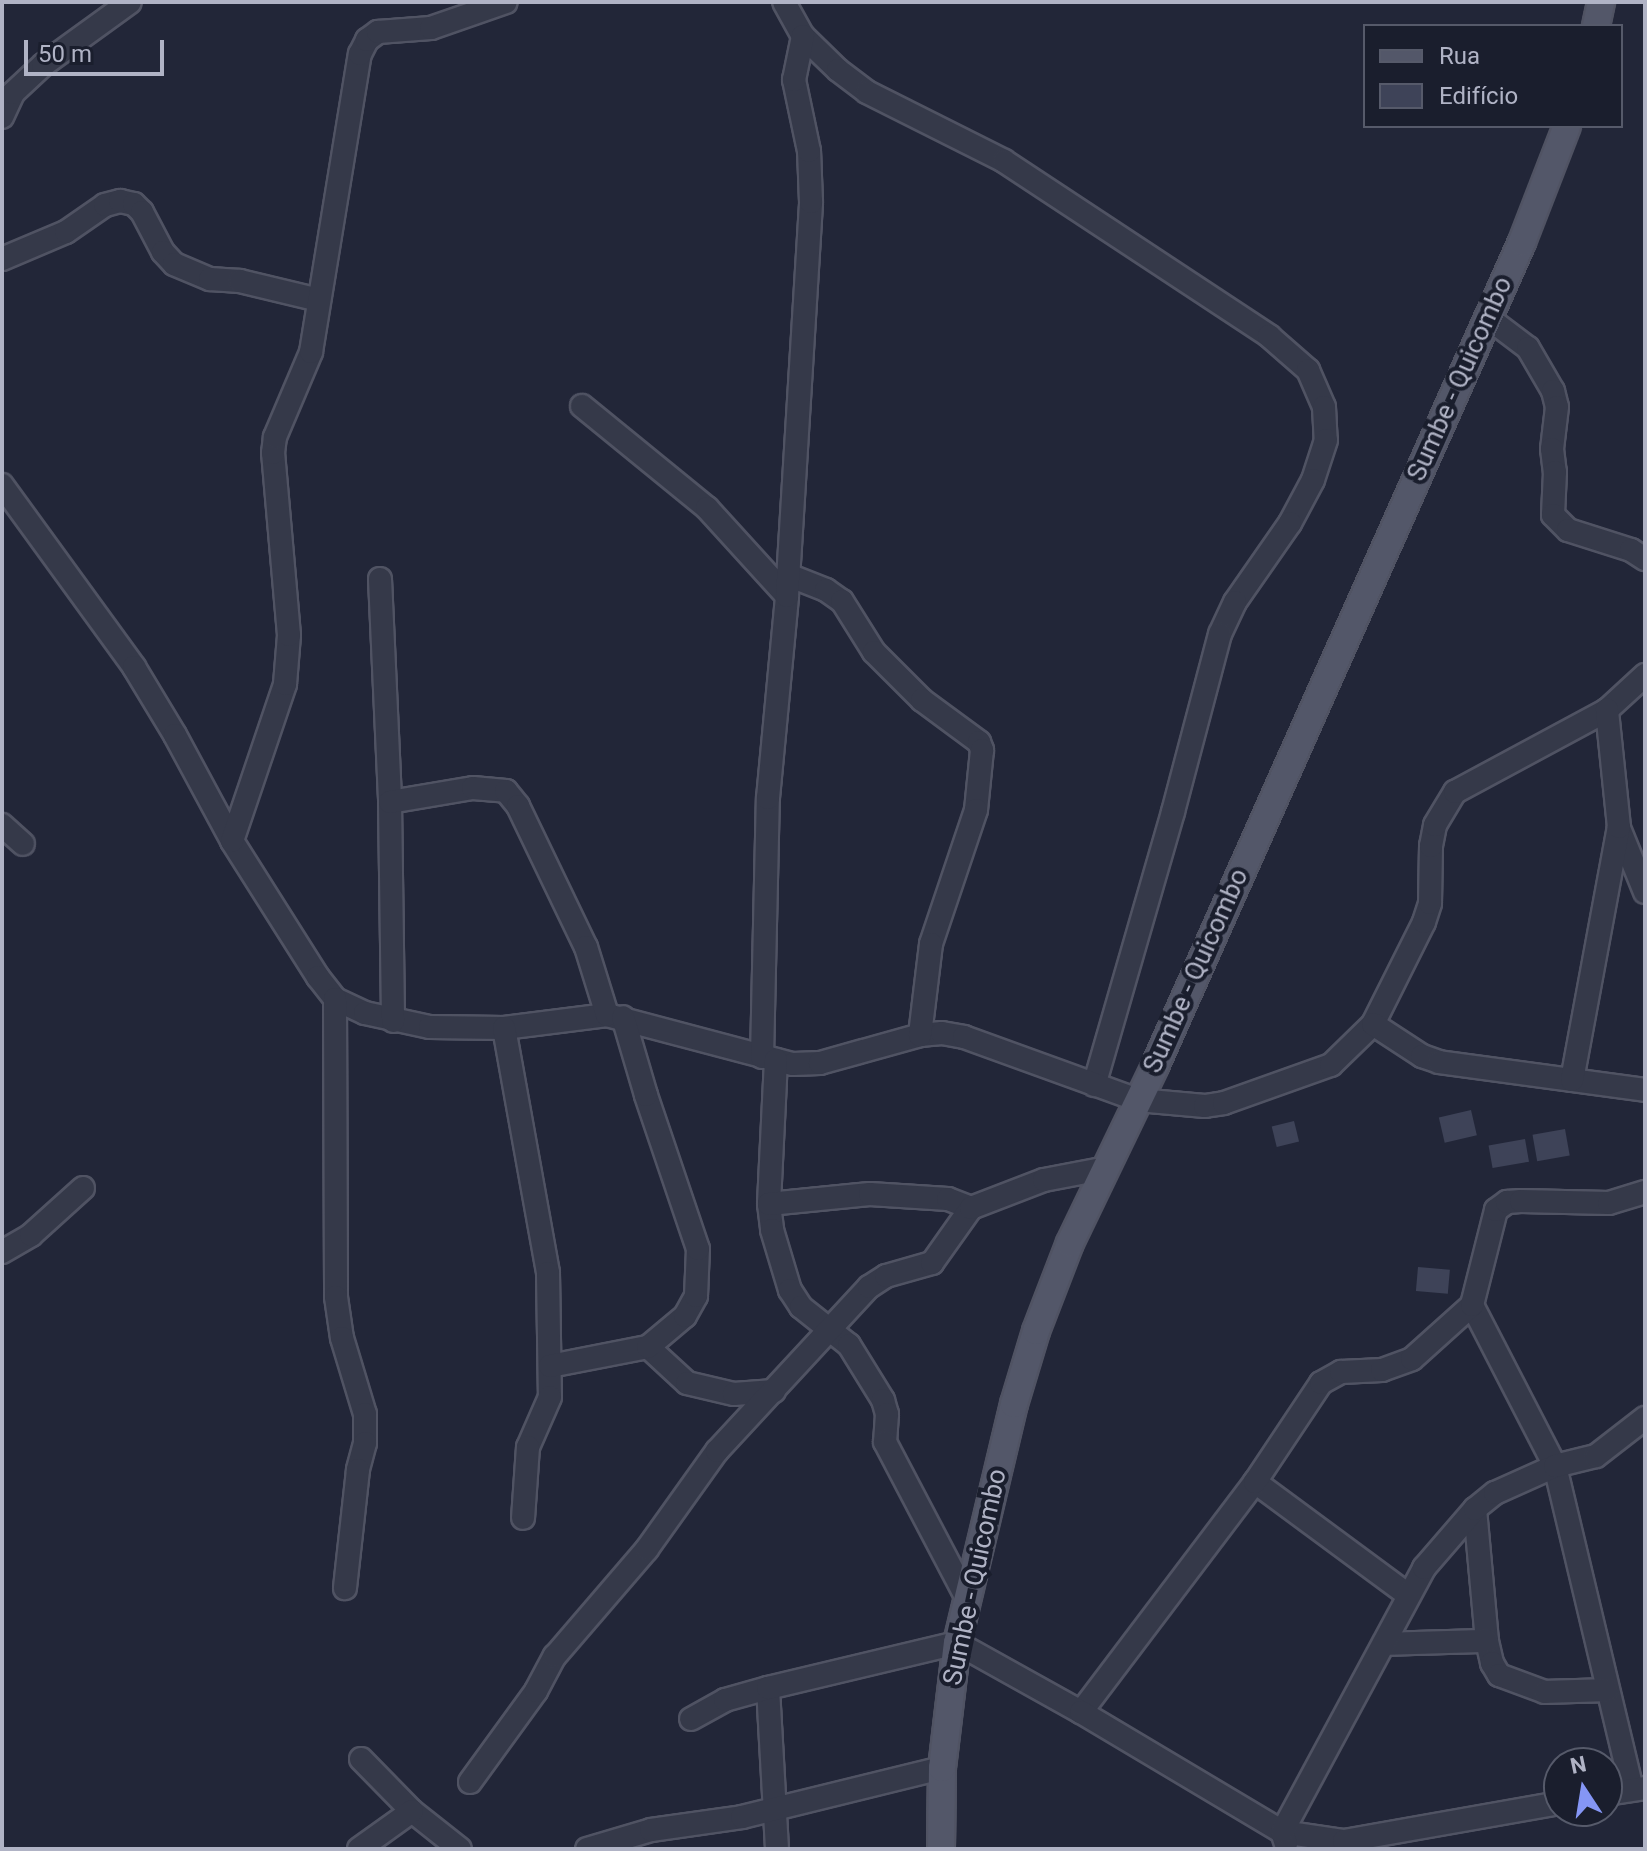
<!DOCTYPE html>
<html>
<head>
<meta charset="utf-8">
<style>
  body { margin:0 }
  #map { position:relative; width:1647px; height:1851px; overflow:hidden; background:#222638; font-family:Roboto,sans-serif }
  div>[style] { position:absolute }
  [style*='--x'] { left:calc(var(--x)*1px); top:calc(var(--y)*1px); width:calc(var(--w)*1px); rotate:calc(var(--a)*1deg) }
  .building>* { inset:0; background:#3e4358; transform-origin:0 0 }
  .roads { filter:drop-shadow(2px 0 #505363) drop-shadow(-2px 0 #505363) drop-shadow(0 2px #505363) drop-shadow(0 -2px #505363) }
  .minor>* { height:22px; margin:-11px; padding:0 11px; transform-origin:11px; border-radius:11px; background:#353949 }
  .major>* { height:26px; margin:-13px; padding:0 13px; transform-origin:13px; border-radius:13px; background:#535769 }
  span { translate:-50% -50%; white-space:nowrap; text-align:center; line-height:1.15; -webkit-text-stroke:8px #1a1e2d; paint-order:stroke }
  .street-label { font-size:26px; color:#b0b3c5 }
  .frame { position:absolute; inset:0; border:4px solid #b0b3c5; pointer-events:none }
  .legend { position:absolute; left:1363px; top:24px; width:260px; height:104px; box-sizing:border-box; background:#1a1e2d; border:2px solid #565a6a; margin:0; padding:10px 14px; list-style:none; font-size:24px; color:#b0b3c5 }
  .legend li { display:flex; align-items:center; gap:16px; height:40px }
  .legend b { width:40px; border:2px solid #565a6a }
  .north { position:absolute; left:1543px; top:1747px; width:80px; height:80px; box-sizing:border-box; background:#1a1e2d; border:2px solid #565a6a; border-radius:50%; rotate:348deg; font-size:22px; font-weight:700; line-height:32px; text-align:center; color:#b0b3c5 }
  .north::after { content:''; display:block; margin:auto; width:28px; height:36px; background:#8596f5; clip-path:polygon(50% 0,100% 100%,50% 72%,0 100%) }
  .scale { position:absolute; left:24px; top:40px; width:140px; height:36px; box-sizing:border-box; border:4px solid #b0b3c5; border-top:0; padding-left:10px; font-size:24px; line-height:28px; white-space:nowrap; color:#b0b3c5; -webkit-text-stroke:6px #1a1e2d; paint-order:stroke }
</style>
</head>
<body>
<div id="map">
  <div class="building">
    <i style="left:1471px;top:1110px;width:26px;height:33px;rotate:77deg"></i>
    <i style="left:1294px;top:1121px;width:21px;height:23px;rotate:76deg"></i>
    <i style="left:1565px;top:1129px;width:27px;height:33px;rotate:80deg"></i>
    <i style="left:1525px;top:1139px;width:23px;height:37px;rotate:80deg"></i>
    <i style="left:1418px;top:1267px;width:32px;height:24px;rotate:5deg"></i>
  </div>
  <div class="roads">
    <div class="minor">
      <i style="--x:784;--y:2;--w:39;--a:61"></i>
      <i style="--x:803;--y:36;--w:49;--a:44.2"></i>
      <i style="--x:838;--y:70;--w:36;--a:37"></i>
      <i style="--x:867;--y:92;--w:153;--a:26.7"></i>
      <i style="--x:1004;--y:161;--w:318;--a:33.4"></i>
      <i style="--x:1269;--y:336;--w:52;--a:41.1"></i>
      <i style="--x:1308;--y:370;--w:40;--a:66.6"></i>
      <i style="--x:1324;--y:407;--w:33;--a:87"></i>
      <i style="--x:1326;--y:440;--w:42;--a:108"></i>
      <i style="--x:1313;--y:480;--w:49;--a:118.1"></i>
      <i style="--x:1290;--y:523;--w:96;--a:124.8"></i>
      <i style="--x:1235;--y:602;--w:35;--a:115"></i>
      <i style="--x:1220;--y:634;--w:184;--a:104.8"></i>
      <i style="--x:1173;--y:812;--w:284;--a:106.1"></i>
      <i style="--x:2;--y:117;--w:26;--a:-65"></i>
      <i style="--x:13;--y:93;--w:41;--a:-43"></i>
      <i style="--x:43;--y:65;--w:107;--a:-35.9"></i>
      <i style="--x:2;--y:259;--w:69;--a:-22.9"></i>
      <i style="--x:66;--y:232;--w:47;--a:-34.7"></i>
      <i style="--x:105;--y:205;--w:16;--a:-15"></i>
      <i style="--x:120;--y:201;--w:14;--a:12"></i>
      <i style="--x:134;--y:204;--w:11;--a:45"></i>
      <i style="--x:142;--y:212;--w:45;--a:62.3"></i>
      <i style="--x:163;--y:252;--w:16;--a:47"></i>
      <i style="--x:174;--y:264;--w:39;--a:23"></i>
      <i style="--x:210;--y:279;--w:30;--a:4"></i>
      <i style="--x:240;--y:281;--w:81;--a:13.5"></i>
      <i style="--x:1487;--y:317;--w:51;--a:37.1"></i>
      <i style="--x:1528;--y:348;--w:50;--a:59.8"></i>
      <i style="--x:1553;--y:391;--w:16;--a:76"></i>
      <i style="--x:1557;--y:407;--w:42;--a:96.8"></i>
      <i style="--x:1552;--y:449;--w:23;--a:83"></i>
      <i style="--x:1555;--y:472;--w:43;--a:92.7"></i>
      <i style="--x:1553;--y:515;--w:21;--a:45"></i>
      <i style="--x:1568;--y:530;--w:66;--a:17.6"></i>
      <i style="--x:1631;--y:550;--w:17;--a:33"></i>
      <i style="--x:582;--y:406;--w:161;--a:39.2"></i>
      <i style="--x:707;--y:508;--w:119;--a:47.7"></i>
      <i style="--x:2;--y:485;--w:225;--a:54"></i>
      <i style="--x:134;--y:667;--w:79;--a:58.9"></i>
      <i style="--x:175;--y:735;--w:120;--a:61.7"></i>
      <i style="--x:232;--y:841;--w:161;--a:57.7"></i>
      <i style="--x:318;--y:977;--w:28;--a:52"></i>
      <i style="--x:335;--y:999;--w:33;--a:25"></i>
      <i style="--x:365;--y:1013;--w:66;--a:12.2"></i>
      <i style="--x:430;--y:1027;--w:74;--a:0.8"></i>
      <i style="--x:504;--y:1028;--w:104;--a:-7.2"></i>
      <i style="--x:607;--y:1015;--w:192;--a:14.8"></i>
      <i style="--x:793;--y:1064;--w:27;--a:-2"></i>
      <i style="--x:820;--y:1063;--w:104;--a:-15.6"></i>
      <i style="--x:920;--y:1035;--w:22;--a:-5"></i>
      <i style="--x:942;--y:1033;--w:22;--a:10"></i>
      <i style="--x:964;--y:1037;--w:185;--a:19.9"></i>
      <i style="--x:1138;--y:1100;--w:67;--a:5.1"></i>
      <i style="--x:1205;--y:1106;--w:19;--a:-9"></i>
      <i style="--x:1224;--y:1103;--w:114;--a:-19.6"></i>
      <i style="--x:1331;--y:1065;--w:59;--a:-44.3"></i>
      <i style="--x:1373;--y:1024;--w:114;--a:-63.4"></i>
      <i style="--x:1424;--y:922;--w:20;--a:-72"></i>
      <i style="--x:1430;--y:903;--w:57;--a:-89"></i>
      <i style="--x:1431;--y:846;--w:21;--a:-79"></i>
      <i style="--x:1435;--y:825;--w:39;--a:-59"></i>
      <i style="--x:1455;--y:792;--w:173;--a:-28.3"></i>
      <i style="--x:1607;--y:710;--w:52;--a:-42.6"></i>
      <i style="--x:788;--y:575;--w:41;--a:21.5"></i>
      <i style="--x:826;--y:590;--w:19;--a:35"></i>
      <i style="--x:842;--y:601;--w:60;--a:57.9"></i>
      <i style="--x:874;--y:652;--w:68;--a:45"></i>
      <i style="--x:922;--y:700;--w:71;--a:36.4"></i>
      <i style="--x:979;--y:742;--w:9;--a:69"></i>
      <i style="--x:982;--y:750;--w:60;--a:95.7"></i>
      <i style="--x:976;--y:810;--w:141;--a:108.6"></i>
      <i style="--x:931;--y:944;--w:92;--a:96.9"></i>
      <i style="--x:380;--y:579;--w:223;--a:87.4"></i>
      <i style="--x:390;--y:802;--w:219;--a:89.2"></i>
      <i style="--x:390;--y:802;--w:84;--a:-9.6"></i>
      <i style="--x:473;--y:788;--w:33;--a:5"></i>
      <i style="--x:506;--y:791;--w:19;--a:51"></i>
      <i style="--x:518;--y:806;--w:157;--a:64.3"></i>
      <i style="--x:586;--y:947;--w:71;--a:72.8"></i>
      <i style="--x:2;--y:825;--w:28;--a:42"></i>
      <i style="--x:1619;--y:828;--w:69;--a:67.9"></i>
      <i style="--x:232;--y:841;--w:166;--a:-71.3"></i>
      <i style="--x:285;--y:684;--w:49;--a:-85.3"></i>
      <i style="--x:289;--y:635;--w:183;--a:-95"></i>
      <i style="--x:273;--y:453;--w:16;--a:-83"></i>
      <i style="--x:275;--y:437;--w:92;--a:-67"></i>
      <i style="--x:311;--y:352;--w:302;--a:-80.7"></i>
      <i style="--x:360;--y:54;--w:16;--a:-63"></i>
      <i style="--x:367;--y:40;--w:14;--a:-36"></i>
      <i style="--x:378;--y:32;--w:53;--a:-4.3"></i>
      <i style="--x:431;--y:28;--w:79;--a:-19.1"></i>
      <i style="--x:335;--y:999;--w:298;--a:89.8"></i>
      <i style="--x:336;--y:1297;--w:41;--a:81.7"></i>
      <i style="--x:342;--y:1338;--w:79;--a:73.2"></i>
      <i style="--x:365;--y:1414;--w:29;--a:90"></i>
      <i style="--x:365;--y:1443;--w:28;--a:105"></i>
      <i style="--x:358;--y:1470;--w:119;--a:96.3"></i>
      <i style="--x:1373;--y:1024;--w:59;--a:33.1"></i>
      <i style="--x:1422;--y:1056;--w:18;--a:19"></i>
      <i style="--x:1439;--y:1062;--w:208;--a:7.7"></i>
      <i style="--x:504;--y:1028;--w:249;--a:79.8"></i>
      <i style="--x:548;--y:1273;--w:124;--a:89.1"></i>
      <i style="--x:550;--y:1397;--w:55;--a:113.7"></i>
      <i style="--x:528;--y:1447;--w:71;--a:94"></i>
      <i style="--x:762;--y:1057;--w:259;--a:-88.7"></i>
      <i style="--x:768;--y:798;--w:203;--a:-84.6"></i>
      <i style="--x:787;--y:596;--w:395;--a:-86.5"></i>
      <i style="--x:811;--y:202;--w:51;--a:-92.2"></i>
      <i style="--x:809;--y:151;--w:73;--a:-101.9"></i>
      <i style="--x:794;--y:80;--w:45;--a:-78.4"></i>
      <i style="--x:776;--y:1060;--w:144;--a:92.8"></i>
      <i style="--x:769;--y:1204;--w:26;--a:83"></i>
      <i style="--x:772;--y:1230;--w:63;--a:73.3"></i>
      <i style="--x:790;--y:1290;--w:20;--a:57"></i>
      <i style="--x:801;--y:1307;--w:61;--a:38.4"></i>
      <i style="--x:849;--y:1345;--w:65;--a:58.3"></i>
      <i style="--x:883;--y:1400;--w:15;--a:74"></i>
      <i style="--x:887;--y:1414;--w:28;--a:94"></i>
      <i style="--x:885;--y:1442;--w:174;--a:62.3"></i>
      <i style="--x:1572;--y:1080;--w:257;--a:-79.5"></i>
      <i style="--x:1619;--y:827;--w:118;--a:-95.9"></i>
      <i style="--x:769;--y:1204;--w:101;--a:-5.7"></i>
      <i style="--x:870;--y:1194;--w:78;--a:3.7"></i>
      <i style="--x:948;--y:1199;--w:25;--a:21"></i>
      <i style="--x:2;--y:1252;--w:34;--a:-30"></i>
      <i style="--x:31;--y:1235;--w:70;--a:-42.1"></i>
      <i style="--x:1472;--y:1305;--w:181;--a:62.7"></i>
      <i style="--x:1555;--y:1466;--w:332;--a:76.6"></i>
      <i style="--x:648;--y:1347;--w:53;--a:42.7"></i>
      <i style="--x:687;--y:1383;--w:48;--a:13.2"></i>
      <i style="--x:734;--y:1394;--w:40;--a:-4.3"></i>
      <i style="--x:550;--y:1366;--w:100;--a:-11"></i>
      <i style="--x:648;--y:1347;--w:48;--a:-40"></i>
      <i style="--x:685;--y:1316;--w:23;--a:-61"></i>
      <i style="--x:696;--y:1296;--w:47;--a:-87.6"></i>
      <i style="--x:698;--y:1249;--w:163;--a:-108.7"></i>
      <i style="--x:646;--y:1095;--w:81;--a:-106.4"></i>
      <i style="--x:1255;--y:1482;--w:190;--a:36.4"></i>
      <i style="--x:1475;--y:1509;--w:133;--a:84.8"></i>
      <i style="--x:1487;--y:1641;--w:23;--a:77"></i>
      <i style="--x:1492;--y:1663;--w:14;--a:60"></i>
      <i style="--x:1499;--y:1675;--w:49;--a:20.3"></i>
      <i style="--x:1545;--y:1692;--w:62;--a:-1.8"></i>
      <i style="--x:1384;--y:1644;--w:103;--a:-1.7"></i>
      <i style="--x:768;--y:1688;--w:161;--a:86.8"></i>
      <i style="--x:1081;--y:1712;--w:288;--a:-52.9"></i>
      <i style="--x:1255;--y:1482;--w:119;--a:-56.3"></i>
      <i style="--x:1321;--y:1383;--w:23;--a:-29"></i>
      <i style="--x:1341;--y:1372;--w:41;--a:-2.8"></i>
      <i style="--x:1382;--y:1370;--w:32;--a:-20"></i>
      <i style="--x:1412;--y:1359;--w:81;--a:-42"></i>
      <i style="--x:1472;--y:1305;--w:98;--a:-75.8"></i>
      <i style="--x:1496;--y:1210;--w:14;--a:-36"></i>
      <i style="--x:1507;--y:1202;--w:14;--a:-4"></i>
      <i style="--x:1521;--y:1201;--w:88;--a:1.3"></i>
      <i style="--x:1609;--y:1203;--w:38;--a:-17"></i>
      <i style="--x:691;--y:1719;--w:39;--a:-29"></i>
      <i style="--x:725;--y:1700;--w:45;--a:-15.6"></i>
      <i style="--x:768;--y:1688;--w:194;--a:-13.4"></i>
      <i style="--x:957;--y:1643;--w:142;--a:29.1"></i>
      <i style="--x:1081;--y:1712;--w:234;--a:30.8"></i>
      <i style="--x:1282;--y:1832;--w:63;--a:8.3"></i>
      <i style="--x:1344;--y:1841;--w:218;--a:-10"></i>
      <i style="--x:361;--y:1759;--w:73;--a:45.6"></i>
      <i style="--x:412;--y:1811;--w:61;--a:38.4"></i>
      <i style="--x:470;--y:1782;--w:112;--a:-54"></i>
      <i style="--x:536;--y:1691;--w:40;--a:-62"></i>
      <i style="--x:555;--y:1656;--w:141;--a:-49.3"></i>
      <i style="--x:647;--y:1549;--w:120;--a:-54.5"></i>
      <i style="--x:717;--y:1451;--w:224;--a:-47.2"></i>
      <i style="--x:869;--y:1287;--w:20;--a:-33"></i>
      <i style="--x:886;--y:1276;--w:48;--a:-15.8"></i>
      <i style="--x:932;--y:1263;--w:67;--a:-54.7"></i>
      <i style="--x:971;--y:1208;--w:78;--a:-21"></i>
      <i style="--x:1044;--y:1180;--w:64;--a:-10.8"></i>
      <i style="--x:1607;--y:1794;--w:38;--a:-9"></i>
      <i style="--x:1286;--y:1844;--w:13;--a:-108"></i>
      <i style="--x:1282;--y:1832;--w:300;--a:-61.7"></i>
      <i style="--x:1424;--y:1568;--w:78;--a:-49.2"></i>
      <i style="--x:1475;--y:1509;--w:26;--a:-39"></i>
      <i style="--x:1495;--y:1493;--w:66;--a:-24.2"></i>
      <i style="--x:1555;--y:1466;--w:42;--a:-13.7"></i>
      <i style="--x:1596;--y:1456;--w:62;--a:-37.8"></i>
      <i style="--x:359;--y:1849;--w:65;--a:-35.6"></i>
      <i style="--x:587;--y:1849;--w:67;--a:-16.5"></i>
      <i style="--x:651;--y:1830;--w:92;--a:-8.1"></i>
      <i style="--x:742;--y:1817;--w:206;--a:-13.8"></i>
    </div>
    <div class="major">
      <i style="--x:1596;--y:26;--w:25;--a:-78"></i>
      <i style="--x:941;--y:1849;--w:81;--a:-89.3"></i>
      <i style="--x:942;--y:1768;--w:126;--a:-83.2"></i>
      <i style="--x:957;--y:1643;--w:246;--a:-76.6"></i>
      <i style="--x:1014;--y:1404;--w:76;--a:-73.2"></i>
      <i style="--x:1036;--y:1331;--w:94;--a:-68.9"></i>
      <i style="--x:1070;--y:1243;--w:196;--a:-64.3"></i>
      <i style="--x:1155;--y:1066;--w:902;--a:-65.99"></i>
      <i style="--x:1522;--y:242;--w:124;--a:-68.8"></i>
    </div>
  </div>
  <div class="street-label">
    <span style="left:1460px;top:379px;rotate:-66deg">Sumbe - Quicombo</span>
    <span style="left:1196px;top:971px;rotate:-66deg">Sumbe - Quicombo</span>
    <span style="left:975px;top:1577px;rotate:-78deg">Sumbe - Quicombo</span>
  </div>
  <div class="frame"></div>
  <ul class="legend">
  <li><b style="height:10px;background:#535769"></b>Rua</li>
  <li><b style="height:22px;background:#3e4358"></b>Edifício</li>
  </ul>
  <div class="north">N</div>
  <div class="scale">50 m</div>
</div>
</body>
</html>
